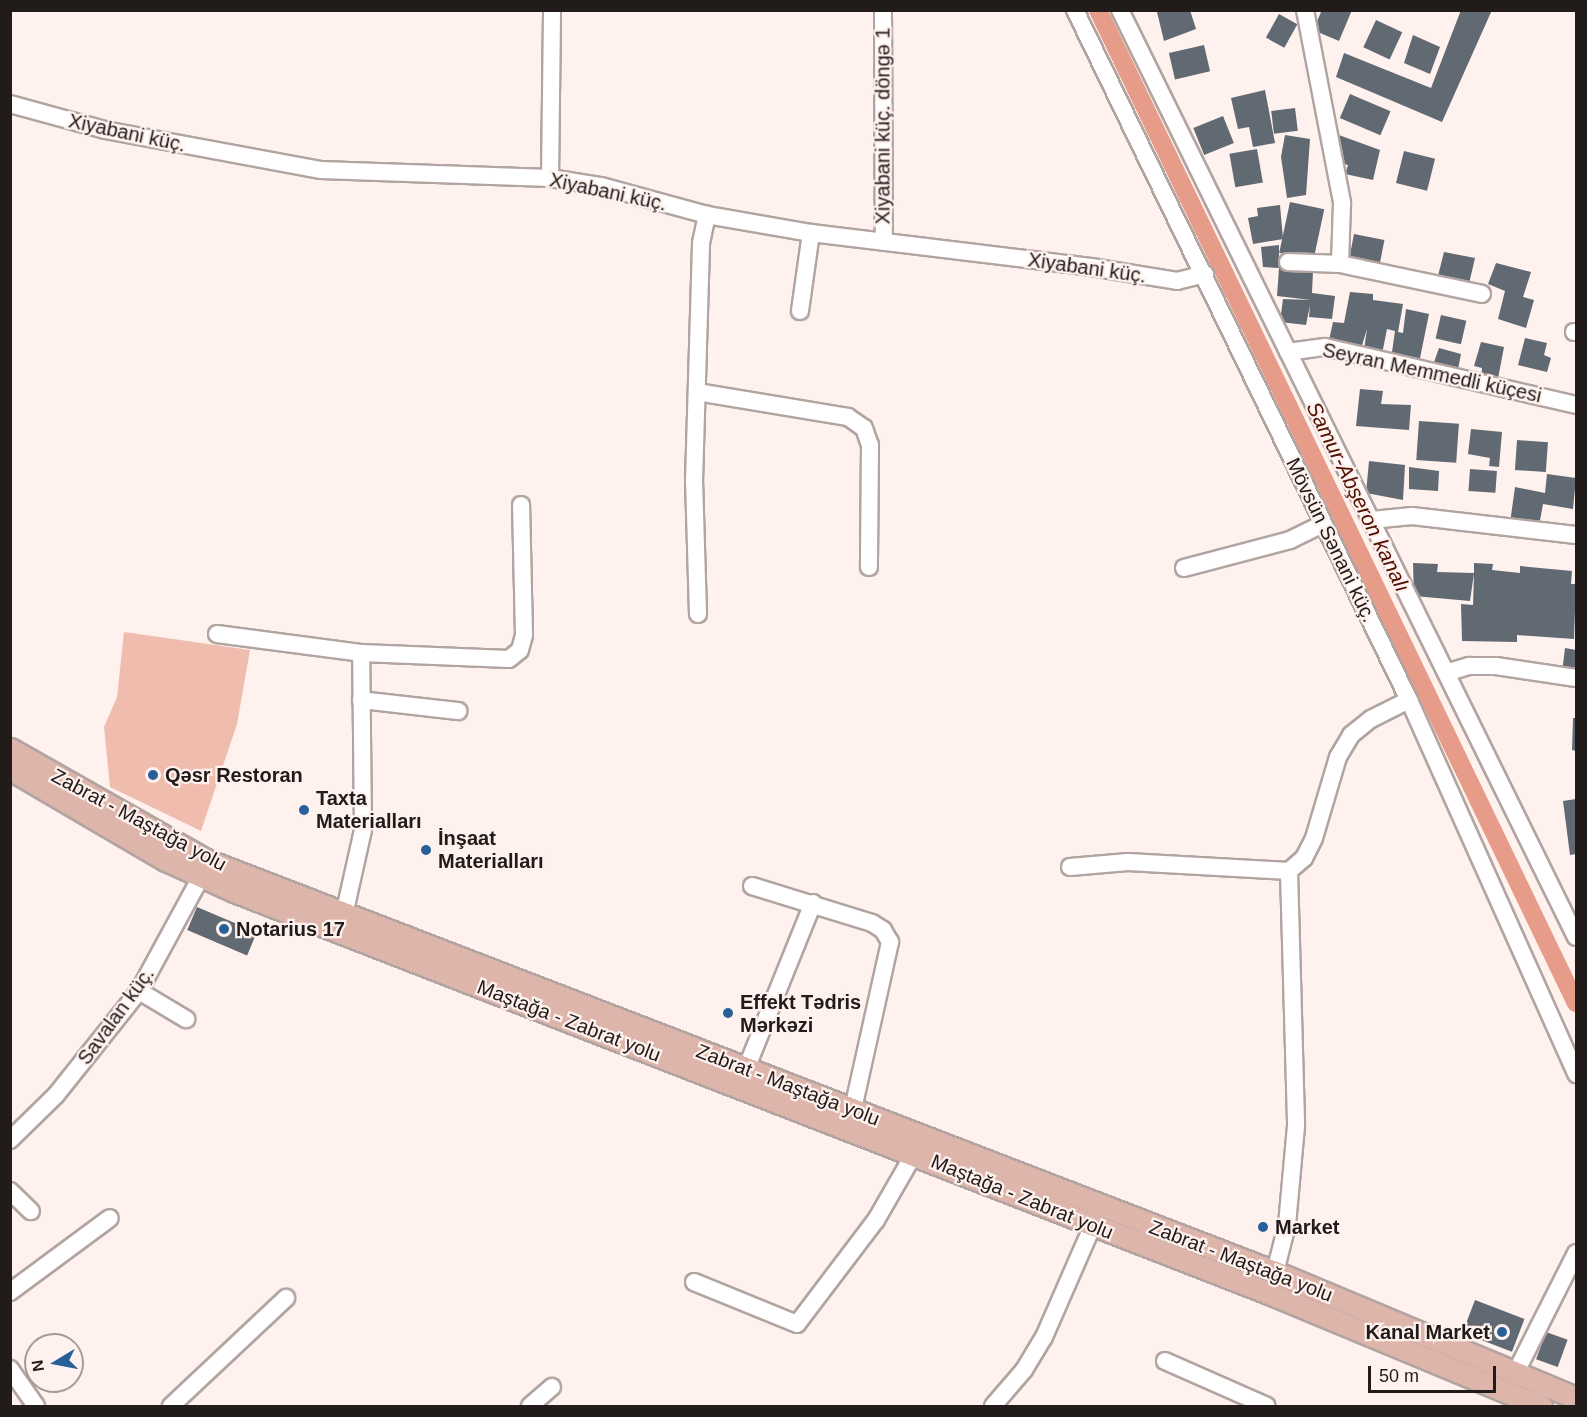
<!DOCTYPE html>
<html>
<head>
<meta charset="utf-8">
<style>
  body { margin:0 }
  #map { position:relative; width:1587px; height:1417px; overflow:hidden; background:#fef1ee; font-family:Arial,sans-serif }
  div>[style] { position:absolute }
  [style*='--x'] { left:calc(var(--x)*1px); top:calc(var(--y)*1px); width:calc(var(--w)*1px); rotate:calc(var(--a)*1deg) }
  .green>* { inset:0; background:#f0bcad }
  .canal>* { height:18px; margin:-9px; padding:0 9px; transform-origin:9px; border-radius:9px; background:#e69c88 }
  .building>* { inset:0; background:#616972; transform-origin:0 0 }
  .roads { filter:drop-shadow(2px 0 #b2a4a0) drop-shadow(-2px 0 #b2a4a0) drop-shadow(0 2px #b2a4a0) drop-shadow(0 -2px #b2a4a0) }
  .minor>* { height:16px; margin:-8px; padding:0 8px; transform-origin:8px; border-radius:8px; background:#fff }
  .major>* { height:21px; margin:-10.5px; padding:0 10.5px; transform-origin:10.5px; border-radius:10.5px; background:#deb5aa }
  .dots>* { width:16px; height:16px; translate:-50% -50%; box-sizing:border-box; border:3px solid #fef1ee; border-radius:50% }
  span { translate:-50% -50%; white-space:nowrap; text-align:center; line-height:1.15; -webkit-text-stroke:4.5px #fef1ee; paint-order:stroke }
  .street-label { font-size:20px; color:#211b1a }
  .poi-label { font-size:20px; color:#211b1a; font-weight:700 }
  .left { translate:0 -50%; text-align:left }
  .right { translate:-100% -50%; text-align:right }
  .water-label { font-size:21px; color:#500f00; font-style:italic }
  .frame { position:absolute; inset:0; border:12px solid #211b1a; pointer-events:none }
  .north { position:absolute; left:24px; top:1333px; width:60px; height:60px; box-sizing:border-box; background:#fef1ee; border:2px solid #a69b99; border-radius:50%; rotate:260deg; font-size:16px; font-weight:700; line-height:24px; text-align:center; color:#211b1a }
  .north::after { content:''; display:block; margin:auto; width:21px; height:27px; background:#276098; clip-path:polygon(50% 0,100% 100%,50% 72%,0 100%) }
  .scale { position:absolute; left:1368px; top:1366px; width:128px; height:27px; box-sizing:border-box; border:3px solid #211b1a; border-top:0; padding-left:8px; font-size:18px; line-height:21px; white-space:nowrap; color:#211b1a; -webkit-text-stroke:4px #fef1ee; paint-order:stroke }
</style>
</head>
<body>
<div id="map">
  <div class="green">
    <i style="clip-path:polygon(124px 632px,250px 650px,237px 724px,201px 831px,110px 787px,104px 727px,117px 697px)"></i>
  </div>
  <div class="canal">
    <i style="--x:1098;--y:10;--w:1102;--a:64.3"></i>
  </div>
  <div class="building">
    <i style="clip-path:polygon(1162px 10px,1190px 10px,1196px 29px,1164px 41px,1157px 12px)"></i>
    <i style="clip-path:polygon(1322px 10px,1352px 10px,1339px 41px,1313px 30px)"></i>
    <i style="clip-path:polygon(1461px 10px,1492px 10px,1442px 122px,1336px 77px,1344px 53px,1431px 88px)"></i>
    <i style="left:1279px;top:14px;width:21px;height:27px;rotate:29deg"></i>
    <i style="left:1376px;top:20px;width:29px;height:30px;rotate:25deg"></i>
    <i style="clip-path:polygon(1413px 35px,1440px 47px,1430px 74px,1404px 63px)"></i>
    <i style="left:1204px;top:45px;width:27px;height:36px;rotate:77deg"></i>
    <i style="clip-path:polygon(1265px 90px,1275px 143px,1253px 147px,1249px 127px,1238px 129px,1231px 98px)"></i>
    <i style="left:1350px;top:94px;width:44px;height:26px;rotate:23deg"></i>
    <i style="left:1295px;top:108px;width:23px;height:24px;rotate:83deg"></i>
    <i style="left:1223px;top:116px;width:29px;height:32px;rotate:68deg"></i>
    <i style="clip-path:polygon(1336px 134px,1380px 150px,1373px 180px,1345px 174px,1348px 165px,1336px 162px)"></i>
    <i style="clip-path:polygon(1285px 135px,1310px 139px,1306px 195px,1287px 198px,1281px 157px)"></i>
    <i style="left:1257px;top:149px;width:34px;height:28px;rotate:80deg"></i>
    <i style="left:1404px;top:151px;width:32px;height:33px;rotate:14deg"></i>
    <i style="left:1290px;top:202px;width:35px;height:52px;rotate:12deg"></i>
    <i style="clip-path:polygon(1280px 205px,1283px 239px,1253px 244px,1248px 218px,1258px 216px,1257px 208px)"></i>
    <i style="left:1354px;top:234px;width:31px;height:33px;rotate:11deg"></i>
    <i style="clip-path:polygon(1279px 245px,1279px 268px,1263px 267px,1261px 247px)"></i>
    <i style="clip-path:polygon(1444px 252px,1475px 258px,1468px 288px,1436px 284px)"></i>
    <i style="clip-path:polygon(1496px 263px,1531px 272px,1523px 297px,1534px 300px,1526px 328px,1498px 319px,1505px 291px,1488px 284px)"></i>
    <i style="clip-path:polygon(1279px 268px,1313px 271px,1312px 293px,1335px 296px,1332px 319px,1309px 317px,1310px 305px,1306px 325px,1280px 322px,1283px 299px,1311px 300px,1277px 296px)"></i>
    <i style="clip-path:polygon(1350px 292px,1373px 294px,1373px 300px,1403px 304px,1398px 332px,1403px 333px,1406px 309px,1429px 314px,1419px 363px,1392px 352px,1395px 331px,1387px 329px,1382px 354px,1364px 350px,1367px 329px,1360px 352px,1328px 345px,1333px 322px,1344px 323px)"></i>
    <i style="left:1441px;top:315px;width:26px;height:24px;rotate:13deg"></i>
    <i style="clip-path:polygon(1525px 338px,1547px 343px,1544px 355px,1551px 358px,1547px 372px,1518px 365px)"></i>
    <i style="clip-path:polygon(1481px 342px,1504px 347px,1497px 384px,1481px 380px,1482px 368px,1474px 366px)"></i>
    <i style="clip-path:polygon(1439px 348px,1461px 354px,1457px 374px,1432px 368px)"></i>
    <i style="clip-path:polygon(1360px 389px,1383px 391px,1381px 404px,1411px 405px,1409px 430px,1356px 426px)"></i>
    <i style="left:1419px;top:421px;width:40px;height:39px;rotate:4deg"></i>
    <i style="clip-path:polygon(1471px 429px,1502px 432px,1499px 467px,1489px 466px,1490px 458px,1468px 454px)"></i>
    <i style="left:1517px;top:440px;width:31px;height:30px;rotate:4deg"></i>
    <i style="clip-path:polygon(1369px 461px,1405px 465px,1403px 500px,1366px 493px)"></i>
    <i style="clip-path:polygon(1409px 467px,1439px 471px,1438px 491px,1409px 489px)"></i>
    <i style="left:1470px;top:469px;width:27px;height:22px;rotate:4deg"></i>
    <i style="clip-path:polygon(1547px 474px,1576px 478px,1573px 509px,1543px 504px,1539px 526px,1510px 523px,1515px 487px,1545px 493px)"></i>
    <i style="clip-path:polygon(1413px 563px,1438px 564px,1437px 572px,1474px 573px,1474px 563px,1493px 564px,1492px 570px,1520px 573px,1520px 566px,1572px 571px,1571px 584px,1576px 584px,1574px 639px,1517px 635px,1517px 642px,1462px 641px,1461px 604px,1473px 605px,1474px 573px,1470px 601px,1414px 596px)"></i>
    <i style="clip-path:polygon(1565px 648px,1576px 650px,1576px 675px,1562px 673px)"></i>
    <i style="clip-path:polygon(1573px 718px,1576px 718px,1576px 751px,1572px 750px)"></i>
    <i style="clip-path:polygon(1576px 799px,1576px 854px,1570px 855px,1563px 801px)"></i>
    <i style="left:197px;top:907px;width:65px;height:25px;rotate:23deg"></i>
    <i style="left:1475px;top:1300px;width:53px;height:35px;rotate:21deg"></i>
    <i style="left:1546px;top:1332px;width:23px;height:29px;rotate:20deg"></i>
  </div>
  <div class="roads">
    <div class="minor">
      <i style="--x:883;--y:10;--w:232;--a:89.8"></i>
      <i style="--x:1075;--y:10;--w:767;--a:64.17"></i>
      <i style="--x:1409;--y:700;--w:410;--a:65.9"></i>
      <i style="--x:1120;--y:10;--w:1033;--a:63.81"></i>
      <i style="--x:1305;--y:10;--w:197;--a:79.1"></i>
      <i style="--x:1342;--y:203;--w:61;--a:91.9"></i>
      <i style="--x:10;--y:104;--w:98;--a:15.3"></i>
      <i style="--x:105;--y:130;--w:220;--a:10.5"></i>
      <i style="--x:321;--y:170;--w:229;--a:2"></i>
      <i style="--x:550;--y:178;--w:52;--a:8.9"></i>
      <i style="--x:601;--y:186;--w:110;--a:15.3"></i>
      <i style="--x:707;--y:215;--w:106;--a:9.8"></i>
      <i style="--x:811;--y:233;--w:282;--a:6.9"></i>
      <i style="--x:1091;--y:267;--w:87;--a:9.2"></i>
      <i style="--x:1177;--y:281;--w:29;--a:-14"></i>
      <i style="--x:550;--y:178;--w:168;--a:-89.3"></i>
      <i style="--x:1288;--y:262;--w:52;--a:2.2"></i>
      <i style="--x:1340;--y:264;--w:145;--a:11.9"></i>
      <i style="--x:800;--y:311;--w:79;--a:-82"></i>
      <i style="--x:1574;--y:332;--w:2;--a:0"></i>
      <i style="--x:1288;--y:352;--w:37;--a:-8"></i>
      <i style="--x:1325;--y:347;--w:258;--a:13"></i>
      <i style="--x:697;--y:392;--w:153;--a:9.4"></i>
      <i style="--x:848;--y:417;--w:19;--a:35"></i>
      <i style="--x:864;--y:428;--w:18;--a:71"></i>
      <i style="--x:870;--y:445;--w:122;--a:90.5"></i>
      <i style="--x:1372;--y:520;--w:40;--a:-5.7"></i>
      <i style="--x:1412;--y:516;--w:165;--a:6.6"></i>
      <i style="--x:1184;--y:568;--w:110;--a:-14.8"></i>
      <i style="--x:1290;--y:540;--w:37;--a:-26"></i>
      <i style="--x:698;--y:614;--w:133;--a:-91.7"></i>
      <i style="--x:694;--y:481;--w:238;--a:-88.3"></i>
      <i style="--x:701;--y:243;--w:29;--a:-78"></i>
      <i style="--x:217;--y:634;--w:145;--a:7.5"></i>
      <i style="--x:361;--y:653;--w:148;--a:2.3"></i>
      <i style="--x:509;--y:659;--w:14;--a:-39"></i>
      <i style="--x:520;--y:650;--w:16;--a:-75"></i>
      <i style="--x:524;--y:635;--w:130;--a:-91.3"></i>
      <i style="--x:1449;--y:672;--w:21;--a:-17"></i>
      <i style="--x:1469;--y:666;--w:27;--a:0"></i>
      <i style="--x:1496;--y:666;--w:81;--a:8.5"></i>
      <i style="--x:361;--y:700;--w:98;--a:6.5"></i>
      <i style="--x:1070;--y:867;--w:58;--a:-4.9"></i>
      <i style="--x:1128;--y:862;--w:161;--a:3.2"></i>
      <i style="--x:1289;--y:871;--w:255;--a:88.4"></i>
      <i style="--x:1296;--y:1126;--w:99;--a:95.2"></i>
      <i style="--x:1287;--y:1225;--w:49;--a:104.3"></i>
      <i style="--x:1289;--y:871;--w:20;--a:-41"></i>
      <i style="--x:1304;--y:858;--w:22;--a:-63"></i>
      <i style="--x:1314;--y:838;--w:84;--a:-73.5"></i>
      <i style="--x:1338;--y:757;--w:26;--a:-59"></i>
      <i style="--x:1351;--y:735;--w:26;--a:-39"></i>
      <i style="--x:1371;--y:719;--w:42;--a:-26.6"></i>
      <i style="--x:752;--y:886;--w:126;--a:17.1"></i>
      <i style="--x:872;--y:923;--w:13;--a:32"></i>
      <i style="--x:883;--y:930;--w:14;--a:60"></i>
      <i style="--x:890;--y:942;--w:171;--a:102.5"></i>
      <i style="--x:344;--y:915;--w:87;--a:-77.4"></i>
      <i style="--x:363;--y:830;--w:177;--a:-90.6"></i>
      <i style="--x:139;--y:991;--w:55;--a:30.8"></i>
      <i style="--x:746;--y:1069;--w:179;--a:-68"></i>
      <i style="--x:10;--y:1140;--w:64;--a:-44.4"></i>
      <i style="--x:56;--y:1095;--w:133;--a:-51.4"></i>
      <i style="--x:139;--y:991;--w:130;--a:-61.5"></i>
      <i style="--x:10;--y:1191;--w:29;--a:44"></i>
      <i style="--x:694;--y:1282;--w:111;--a:22.2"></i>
      <i style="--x:797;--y:1324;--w:131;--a:-52.8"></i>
      <i style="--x:876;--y:1220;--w:76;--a:-60.1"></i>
      <i style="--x:10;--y:1292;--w:124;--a:-36.5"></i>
      <i style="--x:1165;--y:1361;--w:111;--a:23.8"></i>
      <i style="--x:10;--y:1369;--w:45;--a:54.9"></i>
      <i style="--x:1516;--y:1372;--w:133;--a:-63.2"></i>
      <i style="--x:171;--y:1406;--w:158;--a:-43.2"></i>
      <i style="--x:530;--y:1406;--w:29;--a:-41"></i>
      <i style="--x:993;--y:1406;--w:48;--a:-49.3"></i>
      <i style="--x:1024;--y:1370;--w:39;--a:-59"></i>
      <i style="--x:1044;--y:1337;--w:122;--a:-66.4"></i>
    </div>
    <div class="major">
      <i style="--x:10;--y:749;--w:225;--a:29.5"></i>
      <i style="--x:206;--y:860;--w:1146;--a:21.08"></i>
      <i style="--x:1275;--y:1272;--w:326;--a:22.7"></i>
      <i style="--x:10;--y:769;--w:181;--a:30.3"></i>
      <i style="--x:166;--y:860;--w:75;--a:24.5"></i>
      <i style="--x:234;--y:891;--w:1110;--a:21.23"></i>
      <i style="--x:1269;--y:1293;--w:295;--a:22.6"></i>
    </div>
  </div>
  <div class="dots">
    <i style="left:153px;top:775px;background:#276098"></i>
    <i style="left:304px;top:810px;background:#276098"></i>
    <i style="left:426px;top:850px;background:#276098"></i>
    <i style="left:224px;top:929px;background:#276098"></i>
    <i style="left:728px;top:1013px;background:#276098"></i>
    <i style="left:1263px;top:1227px;background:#276098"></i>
    <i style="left:1502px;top:1332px;background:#276098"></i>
  </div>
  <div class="street-label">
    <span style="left:883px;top:126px;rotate:-90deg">Xiyabani küç. döngə 1</span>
    <span style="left:127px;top:133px;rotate:12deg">Xiyabani küç.</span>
    <span style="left:608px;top:192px;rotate:12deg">Xiyabani küç.</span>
    <span style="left:1087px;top:268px;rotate:8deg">Xiyabani küç.</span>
    <span style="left:1432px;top:373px;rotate:12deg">Seyran Memmedli küçesi</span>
    <span style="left:1331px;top:540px;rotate:64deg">Mövsün Sənani küç.</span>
    <span style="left:139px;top:820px;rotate:28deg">Zabrat - Maştağa yolu</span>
    <span style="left:116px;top:1016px;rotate:-54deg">Savalan küç.</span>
    <span style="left:569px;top:1021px;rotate:21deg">Maştağa - Zabrat yolu</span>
    <span style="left:788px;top:1085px;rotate:21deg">Zabrat - Maştağa yolu</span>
    <span style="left:1022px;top:1197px;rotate:22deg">Maştağa - Zabrat yolu</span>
    <span style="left:1241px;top:1261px;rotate:21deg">Zabrat - Maştağa yolu</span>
  </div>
  <div class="poi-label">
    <span class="left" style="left:165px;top:775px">Qəsr Restoran</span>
    <span class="left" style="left:316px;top:810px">Taxta<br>Materialları</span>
    <span class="left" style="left:438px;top:850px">İnşaat<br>Materialları</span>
    <span class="left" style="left:236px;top:929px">Notarius 17</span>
    <span class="left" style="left:740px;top:1014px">Effekt Tədris<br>Mərkəzi</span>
    <span class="left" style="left:1275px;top:1227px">Market</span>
    <span class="right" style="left:1490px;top:1332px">Kanal Market</span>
  </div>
  <div class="water-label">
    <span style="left:1358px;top:497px;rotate:64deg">Samur-Abşeron kanalı</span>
  </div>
  <div class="frame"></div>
  <div class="north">N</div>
  <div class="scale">50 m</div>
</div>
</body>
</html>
